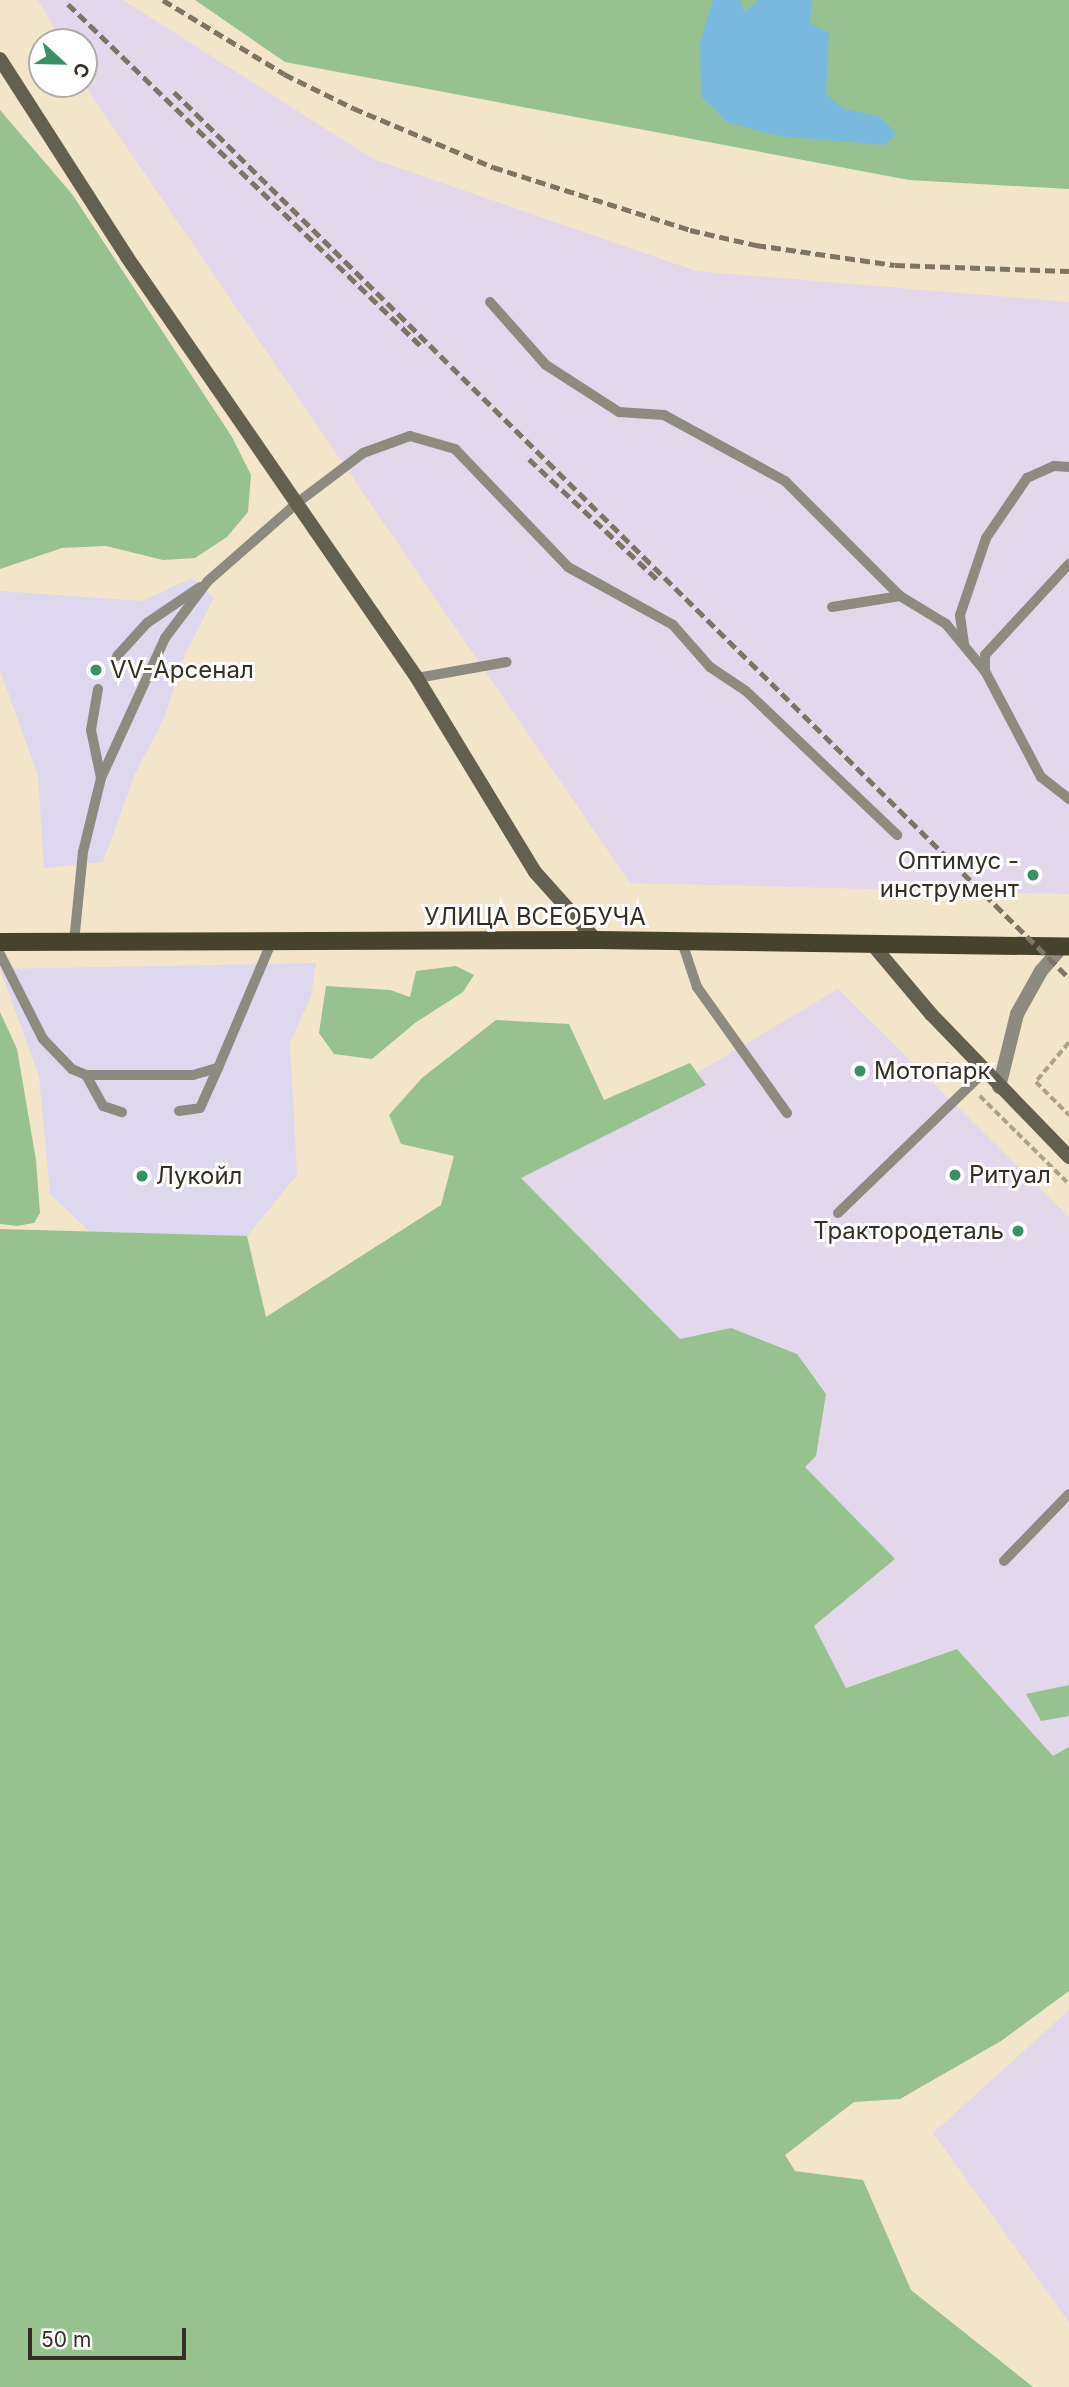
<!DOCTYPE html>
<html>
<head>
<meta charset="utf-8">
<style>
  body { margin:0 }
  #map { position:relative; width:1069px; height:2387px; overflow:hidden; background:#f2e5c9; font-family:Inter,sans-serif }
  div>[style] { position:absolute }
  [style*='--x'] { left:calc(var(--x)*1px); top:calc(var(--y)*1px); width:calc(var(--w)*1px); rotate:calc(var(--a)*1deg) }
  .commercial>* { inset:0; background:#ded8ee }
  .industrial>* { inset:0; background:#e2d7eb }
  .green>* { inset:0; background:#97c290 }
  .water>* { inset:0; background:#7abadf }
  .path>* { height:3.5px; margin-top:-1.75px; transform-origin:0; background:repeating-linear-gradient(90deg,#aca28c 0 7px,transparent 0 10.5px) }
  .lane>* { height:10px; margin:-5px; padding:0 5px; transform-origin:5px; border-radius:5px; background:#8d8b7f }
  .street>* { height:14px; margin:-7px; padding:0 7px; transform-origin:7px; border-radius:7px; background:#8d8b7f }
  .secondary>* { height:14px; margin:-7px; padding:0 7px; transform-origin:7px; border-radius:7px; background:#63604f }
  .primary>* { height:18px; margin:-9px; padding:0 9px; transform-origin:9px; border-radius:9px; background:#46432d }
  .rail>* { height:5px; margin-top:-2.5px; transform-origin:0; background:repeating-linear-gradient(90deg,#7d7564 0 10px,transparent 0 15px) }
  .dots>* { width:19px; height:19px; translate:-50% -50%; box-sizing:border-box; border:4px solid #fff; border-radius:50% }
  span { translate:-50% -50%; white-space:nowrap; text-align:center; line-height:1.15; -webkit-text-stroke:6px #fff; paint-order:stroke }
  .poi-label { font-size:24px; color:#342f24 }
  .left { translate:0 -50%; text-align:left }
  .right { translate:-100% -50%; text-align:right }
  .street-label { font-size:24px; color:#342f24 }
  .north { position:absolute; left:28px; top:28px; width:70px; height:70px; box-sizing:border-box; background:#fff; border:2px solid #aeaca7; border-radius:50%; rotate:112deg; font-size:19px; font-weight:700; line-height:28px; text-align:center; color:#342f24 }
  .north::after { content:''; display:block; margin:auto; width:24px; height:32px; background:#399065; clip-path:polygon(50% 0,100% 100%,50% 72%,0 100%) }
  .scale { position:absolute; left:28px; top:2328px; width:158px; height:32px; box-sizing:border-box; border:4px solid #342f24; border-top:0; padding-left:9px; font-size:21px; line-height:24px; white-space:nowrap; color:#342f24; -webkit-text-stroke:5px #fff; paint-order:stroke }
</style>
</head>
<body>
<div id="map">
  <div class="commercial">
    <i style="clip-path:polygon(192px 578px,214px 598px,185px 654px,164px 718px,134px 776px,103px 862px,44px 868px,38px 776px,0 670px,0 591px,142px 601px)"></i>
    <i style="clip-path:polygon(316px 963px,311px 997px,290px 1042px,297px 1175px,247px 1236px,91px 1233px,50px 1194px,39px 1076px,0 969px)"></i>
  </div>
  <div class="industrial">
    <i style="clip-path:polygon(38px 0,123px 0,373px 159px,696px 271px,1069px 302px,1069px 894px,630px 883px,91px 95px,84px 82px,84px 42px,62px 42px)"></i>
    <i style="clip-path:polygon(838px 989px,1069px 1217px,1069px 1774px,957px 1649px,846px 1688px,814px 1626px,895px 1559px,521px 1178px)"></i>
    <i style="clip-path:polygon(1069px 2010px,1069px 2322px,933px 2133px)"></i>
  </div>
  <div class="green">
    <i style="clip-path:polygon(195px 0,1069px 0,1069px 189px,909px 180px,285px 62px)"></i>
    <i style="clip-path:polygon(0 110px,72px 194px,232px 437px,251px 475px,248px 512px,227px 537px,195px 558px,163px 560px,106px 546px,62px 548px,0 569px)"></i>
    <i style="clip-path:polygon(456px 966px,474px 975px,463px 992px,415px 1023px,372px 1059px,334px 1054px,319px 1033px,326px 986px,390px 990px,410px 997px,416px 971px)"></i>
    <i style="clip-path:polygon(0 1012px,17px 1049px,36px 1160px,40px 1213px,34px 1223px,17px 1226px,0 1224px)"></i>
    <i style="clip-path:polygon(496px 1020px,569px 1024px,604px 1100px,690px 1063px,706px 1085px,521px 1178px,680px 1339px,731px 1328px,797px 1354px,826px 1394px,816px 1456px,805px 1467px,895px 1559px,814px 1626px,846px 1688px,957px 1649px,1053px 1756px,1069px 1747px,1069px 1991px,1001px 2041px,900px 2099px,854px 2102px,785px 2155px,795px 2171px,863px 2180px,911px 2290px,1033px 2387px,0 2387px,0 1229px,247px 1236px,266px 1317px,441px 1205px,454px 1156px,401px 1144px,389px 1115px,422px 1078px)"></i>
    <i style="clip-path:polygon(1069px 1685px,1069px 1716px,1041px 1721px,1026px 1694px)"></i>
  </div>
  <div class="water">
    <i style="clip-path:polygon(713px 0,740px 0,744px 12px,758px 0,812px 0,810px 23px,829px 33px,826px 94px,844px 109px,879px 116px,897px 133px,885px 145px,778px 136px,727px 122px,701px 97px,700px 41px)"></i>
  </div>
  <div class="path">
    <i style="--x:1069;--y:1043;--w:51;--a:130.2"></i>
    <i style="--x:1036;--y:1082;--w:47;--a:45"></i>
    <i style="--x:946;--y:1063;--w:19;--a:43"></i>
    <i style="--x:980;--y:1096;--w:125;--a:44.7"></i>
  </div>
  <div class="lane">
    <i style="--x:490;--y:302;--w:84;--a:48.4"></i>
    <i style="--x:546;--y:365;--w:87;--a:32.8"></i>
    <i style="--x:619;--y:412;--w:45;--a:3.8"></i>
    <i style="--x:664;--y:415;--w:138;--a:28.6"></i>
    <i style="--x:785;--y:481;--w:163;--a:45"></i>
    <i style="--x:900;--y:596;--w:54;--a:31.3"></i>
    <i style="--x:946;--y:624;--w:61;--a:50.3"></i>
    <i style="--x:985;--y:671;--w:120;--a:62.2"></i>
    <i style="--x:1041;--y:777;--w:36;--a:38"></i>
    <i style="--x:832;--y:607;--w:69;--a:-9.2"></i>
    <i style="--x:964;--y:644;--w:29;--a:-98"></i>
    <i style="--x:960;--y:615;--w:81;--a:-71.3"></i>
    <i style="--x:986;--y:538;--w:73;--a:-55.7"></i>
    <i style="--x:1027;--y:478;--w:30;--a:-24"></i>
    <i style="--x:1054;--y:466;--w:15;--a:4"></i>
    <i style="--x:117;--y:656;--w:45;--a:-47.7"></i>
    <i style="--x:147;--y:623;--w:64;--a:-34.2"></i>
    <i style="--x:985;--y:671;--w:16;--a:-90"></i>
    <i style="--x:985;--y:655;--w:124;--a:-47.3"></i>
    <i style="--x:417;--y:678;--w:91;--a:-10.1"></i>
    <i style="--x:98;--y:689;--w:42;--a:99.7"></i>
    <i style="--x:91;--y:730;--w:49;--a:78.2"></i>
    <i style="--x:74;--y:942;--w:90;--a:-84.3"></i>
    <i style="--x:83;--y:852;--w:76;--a:-76.3"></i>
    <i style="--x:101;--y:778;--w:154;--a:-65.4"></i>
    <i style="--x:165;--y:638;--w:71;--a:-53"></i>
    <i style="--x:208;--y:581;--w:118;--a:-41.2"></i>
    <i style="--x:297;--y:503;--w:83;--a:-37.1"></i>
    <i style="--x:363;--y:453;--w:50;--a:-19.9"></i>
    <i style="--x:410;--y:436;--w:47;--a:16.1"></i>
    <i style="--x:455;--y:449;--w:163;--a:46.2"></i>
    <i style="--x:568;--y:567;--w:120;--a:28.9"></i>
    <i style="--x:673;--y:625;--w:56;--a:48.6"></i>
    <i style="--x:710;--y:667;--w:43;--a:33.7"></i>
    <i style="--x:746;--y:691;--w:209;--a:43.6"></i>
    <i style="--x:682;--y:942;--w:47;--a:71.6"></i>
    <i style="--x:697;--y:987;--w:155;--a:54.5"></i>
    <i style="--x:0;--y:954;--w:95;--a:63.2"></i>
    <i style="--x:43;--y:1039;--w:42;--a:46"></i>
    <i style="--x:72;--y:1069;--w:15;--a:23"></i>
    <i style="--x:86;--y:1075;--w:107;--a:0"></i>
    <i style="--x:193;--y:1075;--w:26;--a:-16"></i>
    <i style="--x:218;--y:1068;--w:136;--a:-67"></i>
    <i style="--x:86;--y:1075;--w:35;--a:61"></i>
    <i style="--x:103;--y:1106;--w:20;--a:18"></i>
    <i style="--x:179;--y:1111;--w:21;--a:-8"></i>
    <i style="--x:200;--y:1108;--w:44;--a:-65.8"></i>
    <i style="--x:838;--y:1213;--w:203;--a:-44"></i>
    <i style="--x:1004;--y:1561;--w:93;--a:-45.9"></i>
  </div>
  <div class="street">
    <i style="--x:999;--y:1087;--w:75;--a:-76.1"></i>
    <i style="--x:1017;--y:1014;--w:49;--a:-60.8"></i>
    <i style="--x:1041;--y:971;--w:32;--a:-49"></i>
  </div>
  <div class="secondary">
    <i style="--x:0;--y:59;--w:235;--a:57.3"></i>
    <i style="--x:127;--y:257;--w:511;--a:55.44"></i>
    <i style="--x:417;--y:678;--w:227;--a:58.7"></i>
    <i style="--x:535;--y:872;--w:91;--a:48.1"></i>
    <i style="--x:872;--y:944;--w:92;--a:49.9"></i>
    <i style="--x:931;--y:1014;--w:199;--a:46"></i>
  </div>
  <div class="primary">
    <i style="--x:0;--y:942;--w:596;--a:-0.19"></i>
    <i style="--x:596;--y:940;--w:473;--a:0.8"></i>
  </div>
  <div class="rail">
    <i style="--x:163;--y:0;--w:142;--a:31.4"></i>
    <i style="--x:284;--y:74;--w:77;--a:26.2"></i>
    <i style="--x:353;--y:108;--w:152;--a:22.9"></i>
    <i style="--x:493;--y:167;--w:207;--a:17.7"></i>
    <i style="--x:690;--y:230;--w:68;--a:12.8"></i>
    <i style="--x:756;--y:245;--w:140;--a:8.2"></i>
    <i style="--x:895;--y:265;--w:174;--a:2"></i>
    <i style="--x:68;--y:4;--w:492;--a:44.1"></i>
    <i style="--x:174;--y:92;--w:1259;--a:44.71"></i>
    <i style="--x:529;--y:459;--w:177;--a:43.2"></i>
  </div>
  <div class="dots">
    <i style="left:96px;top:670px;background:#399065"></i>
    <i style="left:1033px;top:875px;background:#399065"></i>
    <i style="left:860px;top:1071px;background:#399065"></i>
    <i style="left:955px;top:1175px;background:#399065"></i>
    <i style="left:142px;top:1176px;background:#399065"></i>
    <i style="left:1018px;top:1231px;background:#399065"></i>
  </div>
  <div class="poi-label">
    <span class="left" style="left:110px;top:670px">VV-Арсенал</span>
    <span class="right" style="left:1019px;top:875px">Оптимус -<br>инструмент</span>
    <span class="left" style="left:874px;top:1071px">Мотопарк</span>
    <span class="left" style="left:969px;top:1175px">Ритуал</span>
    <span class="left" style="left:156px;top:1176px">Лукойл</span>
    <span class="right" style="left:1004px;top:1231px">Трактородеталь</span>
  </div>
  <div class="street-label">
    <span style="left:535px;top:917px">УЛИЦА ВСЕОБУЧА</span>
  </div>
  <div class="north">С</div>
  <div class="scale">50 m</div>
</div>
</body>
</html>
